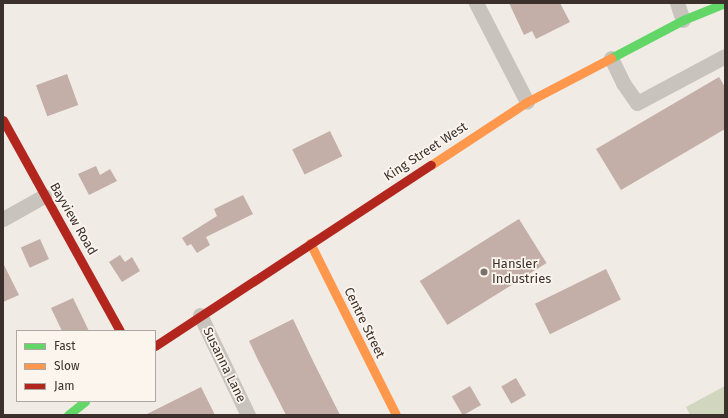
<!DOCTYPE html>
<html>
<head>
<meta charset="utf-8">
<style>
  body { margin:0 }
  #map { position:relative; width:728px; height:418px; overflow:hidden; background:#f0ebe5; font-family:"Fira Sans",sans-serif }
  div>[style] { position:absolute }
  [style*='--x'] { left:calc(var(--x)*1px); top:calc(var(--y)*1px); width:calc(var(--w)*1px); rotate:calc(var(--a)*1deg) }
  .green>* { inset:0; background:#d1d6bf }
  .building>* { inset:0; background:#c3afa7; transform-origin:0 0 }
  .street>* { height:15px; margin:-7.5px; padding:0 7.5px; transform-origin:7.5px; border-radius:7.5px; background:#c9c3be }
  .fast>* { height:9px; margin:-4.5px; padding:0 4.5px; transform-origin:4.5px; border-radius:4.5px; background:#63d668 }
  .slow>* { height:9px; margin:-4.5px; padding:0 4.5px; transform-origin:4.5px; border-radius:4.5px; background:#ff974d }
  .jam>* { height:9px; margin:-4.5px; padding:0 4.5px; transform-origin:4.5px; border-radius:4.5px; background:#b3261e }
  .dots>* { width:11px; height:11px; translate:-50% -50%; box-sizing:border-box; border:2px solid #fbf5ee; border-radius:50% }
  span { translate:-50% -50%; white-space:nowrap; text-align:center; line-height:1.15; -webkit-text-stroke:3.5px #fbf5ee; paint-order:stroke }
  .street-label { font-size:13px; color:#3b302b }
  .poi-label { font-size:13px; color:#3b302b }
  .left { translate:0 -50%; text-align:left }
  .frame { position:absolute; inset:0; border:4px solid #3b302b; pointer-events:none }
  .legend { position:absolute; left:16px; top:330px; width:140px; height:72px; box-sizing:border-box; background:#fbf5ee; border:1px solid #aea6a0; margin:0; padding:5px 7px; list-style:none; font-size:12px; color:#3b302b }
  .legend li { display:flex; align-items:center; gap:8px; height:20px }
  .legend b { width:20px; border:1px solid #aea6a0 }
</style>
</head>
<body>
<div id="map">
  <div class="green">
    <i style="clip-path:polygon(725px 386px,725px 415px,690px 415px,686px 407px)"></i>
  </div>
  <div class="building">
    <i style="clip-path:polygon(509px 3px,560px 3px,570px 22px,536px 39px,532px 31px,524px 35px)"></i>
    <i style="left:67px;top:74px;width:33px;height:33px;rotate:70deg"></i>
    <i style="clip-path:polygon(719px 77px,725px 87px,725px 129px,621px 190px,596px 149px)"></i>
    <i style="left:330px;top:131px;width:28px;height:42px;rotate:64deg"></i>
    <i style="clip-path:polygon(96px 166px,100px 175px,110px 169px,117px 181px,89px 195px,78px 174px)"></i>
    <i style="clip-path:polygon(243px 195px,253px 214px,206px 237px,210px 245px,197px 253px,191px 244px,187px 246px,182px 238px,217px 216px,214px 209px)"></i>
    <i style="left:519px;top:219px;width:52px;height:117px;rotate:58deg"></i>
    <i style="left:40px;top:239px;width:22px;height:21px;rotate:66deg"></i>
    <i style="clip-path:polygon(120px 255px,125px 262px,132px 257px,140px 271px,122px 282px,109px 262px)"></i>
    <i style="clip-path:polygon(3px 263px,19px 295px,3px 302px)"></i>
    <i style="left:606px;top:269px;width:34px;height:79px;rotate:64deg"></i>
    <i style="clip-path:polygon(73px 298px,89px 331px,62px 331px,51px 308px)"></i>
    <i style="clip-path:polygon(293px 319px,313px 361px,340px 415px,286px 415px,259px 362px,249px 341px)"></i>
    <i style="left:516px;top:378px;width:20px;height:17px;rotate:60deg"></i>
    <i style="left:470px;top:386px;width:22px;height:21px;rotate:60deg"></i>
    <i style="clip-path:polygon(201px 387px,215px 415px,145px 415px)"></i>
  </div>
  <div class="street">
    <i style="--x:476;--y:3;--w:111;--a:62.7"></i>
    <i style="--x:677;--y:3;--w:18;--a:71"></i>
    <i style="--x:611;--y:58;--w:28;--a:64"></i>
    <i style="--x:623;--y:83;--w:24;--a:55"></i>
    <i style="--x:637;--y:103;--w:100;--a:-28.1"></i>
    <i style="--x:3;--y:219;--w:47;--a:-29.3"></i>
    <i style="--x:200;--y:315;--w:111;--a:64.4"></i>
  </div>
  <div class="fast">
    <i style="--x:611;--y:58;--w:81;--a:-27.8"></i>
    <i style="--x:683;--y:20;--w:45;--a:-22"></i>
    <i style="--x:68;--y:415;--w:22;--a:-39"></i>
  </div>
  <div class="slow">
    <i style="--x:431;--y:165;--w:115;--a:-33.3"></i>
    <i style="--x:527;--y:102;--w:95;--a:-27.6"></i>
    <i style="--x:310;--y:243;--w:192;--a:63.4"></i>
  </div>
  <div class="jam">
    <i style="--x:3;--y:120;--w:241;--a:61"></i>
    <i style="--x:155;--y:346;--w:330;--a:-33.3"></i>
  </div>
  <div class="dots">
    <i style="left:484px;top:272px;background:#7a716c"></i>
  </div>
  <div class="street-label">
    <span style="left:426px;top:152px;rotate:-33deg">King Street West</span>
    <span style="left:73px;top:219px;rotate:60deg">Bayview Road</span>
    <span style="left:364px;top:323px;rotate:64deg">Centre Street</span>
    <span style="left:224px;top:365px;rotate:64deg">Susanna Lane</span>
  </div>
  <div class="poi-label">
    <span class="left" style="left:492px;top:272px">Hansler<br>Industries</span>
  </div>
  <div class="frame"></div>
  <ul class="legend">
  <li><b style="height:5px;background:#63d668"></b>Fast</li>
  <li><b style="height:5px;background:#ff974d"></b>Slow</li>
  <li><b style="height:5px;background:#b3261e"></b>Jam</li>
  </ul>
</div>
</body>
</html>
